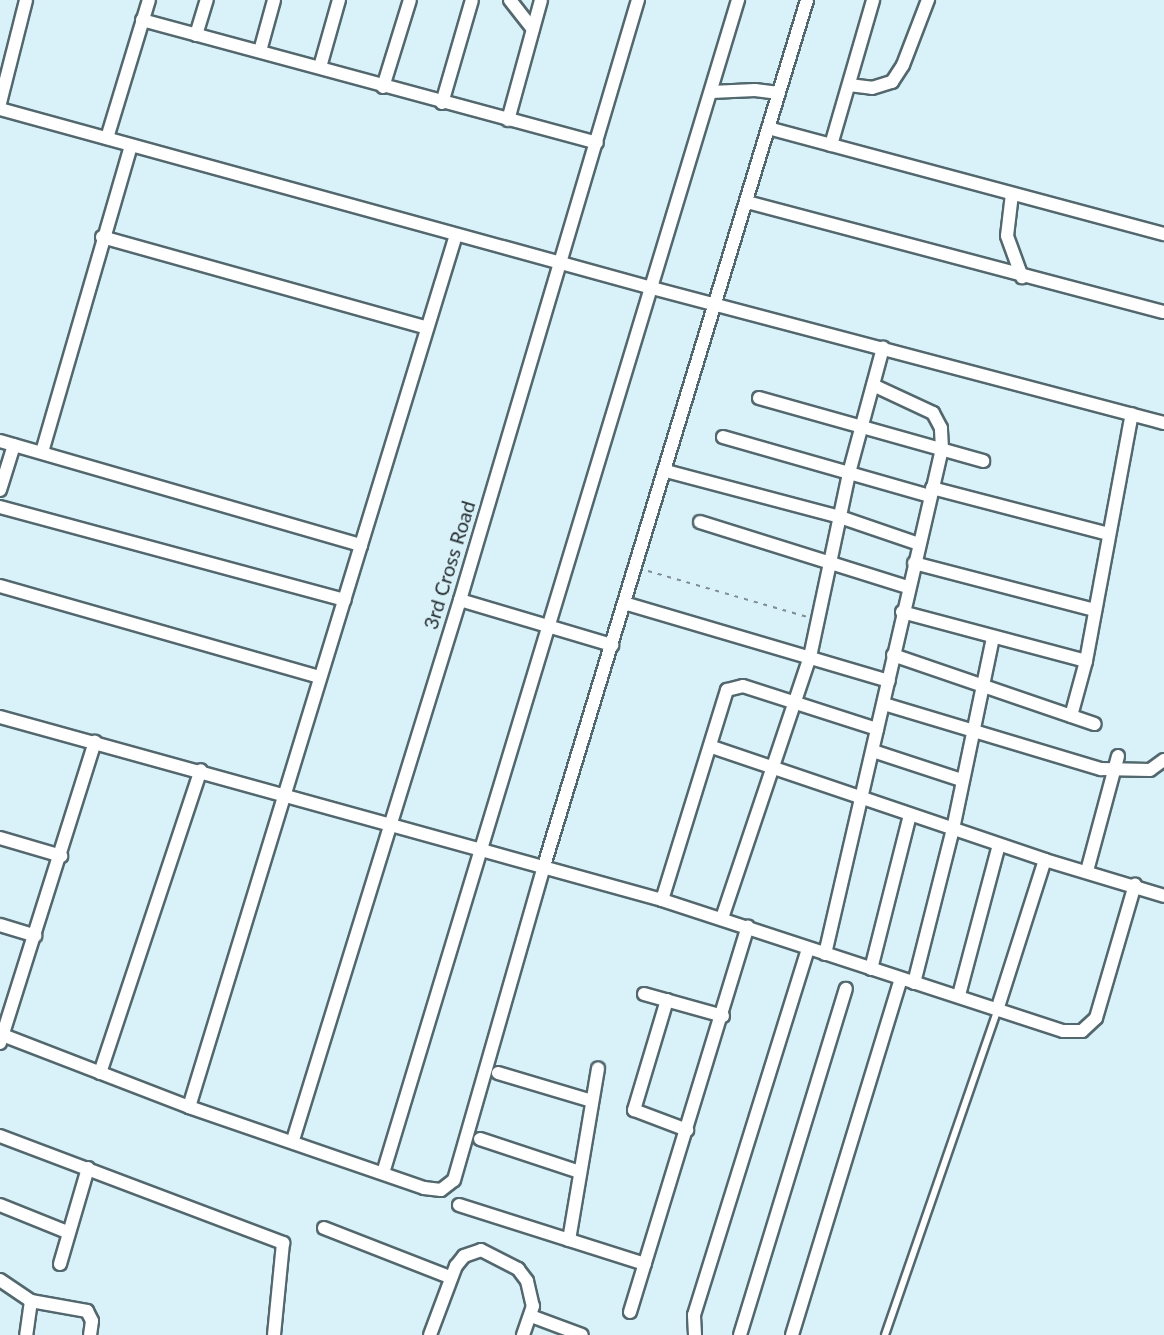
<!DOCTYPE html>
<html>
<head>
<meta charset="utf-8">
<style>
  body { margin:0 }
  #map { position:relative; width:1164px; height:1335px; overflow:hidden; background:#d9f1f8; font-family:Lato,sans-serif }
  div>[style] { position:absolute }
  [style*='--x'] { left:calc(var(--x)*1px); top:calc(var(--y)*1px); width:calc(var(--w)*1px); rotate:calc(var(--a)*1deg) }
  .path>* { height:2px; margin-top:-1px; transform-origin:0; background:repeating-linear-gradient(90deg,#7e8e93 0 4px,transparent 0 10px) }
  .roads { filter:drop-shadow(2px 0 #53686e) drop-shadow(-2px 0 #53686e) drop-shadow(0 2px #53686e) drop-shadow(0 -2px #53686e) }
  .lane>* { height:6px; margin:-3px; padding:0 3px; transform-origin:3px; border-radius:3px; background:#fff }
  .street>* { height:12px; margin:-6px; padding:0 6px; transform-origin:6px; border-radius:6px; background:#fff }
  span { translate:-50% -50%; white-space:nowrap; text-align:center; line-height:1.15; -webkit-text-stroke:8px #d9f1f8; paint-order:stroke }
  .street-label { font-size:20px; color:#262f32 }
</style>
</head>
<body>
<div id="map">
  <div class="path">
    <i style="--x:648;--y:571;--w:166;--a:16.1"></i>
  </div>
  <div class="roads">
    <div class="lane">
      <i style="--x:885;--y:1335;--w:343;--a:-70.9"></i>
    </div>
    <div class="street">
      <i style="--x:510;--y:0;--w:37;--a:52"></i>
      <i style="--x:142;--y:20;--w:471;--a:15.1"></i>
      <i style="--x:196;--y:35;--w:37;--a:-73"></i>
      <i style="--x:260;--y:51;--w:53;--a:-74.6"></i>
      <i style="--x:320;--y:67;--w:70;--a:-74.2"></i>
      <i style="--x:849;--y:85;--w:23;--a:7"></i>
      <i style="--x:872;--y:88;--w:21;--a:-17"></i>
      <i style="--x:892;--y:82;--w:20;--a:-57"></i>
      <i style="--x:903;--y:65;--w:70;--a:-69"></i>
      <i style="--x:383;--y:87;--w:91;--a:-72.8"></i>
      <i style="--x:711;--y:92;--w:44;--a:-2.6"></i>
      <i style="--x:755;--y:90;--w:24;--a:7"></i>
      <i style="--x:0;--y:103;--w:106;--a:-75.8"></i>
      <i style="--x:442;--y:103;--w:107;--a:-73.8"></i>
      <i style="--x:0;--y:109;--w:676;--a:15.35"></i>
      <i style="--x:652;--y:288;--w:529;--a:14.77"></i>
      <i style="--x:508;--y:120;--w:124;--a:-74.6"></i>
      <i style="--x:768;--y:128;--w:410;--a:15"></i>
      <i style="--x:107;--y:138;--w:144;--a:-73.1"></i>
      <i style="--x:831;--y:145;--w:151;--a:-73.8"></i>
      <i style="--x:1012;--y:194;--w:42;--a:96.8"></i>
      <i style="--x:1007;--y:236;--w:44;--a:69.9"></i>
      <i style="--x:747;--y:202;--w:431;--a:14.8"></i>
      <i style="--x:102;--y:237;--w:337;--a:15.6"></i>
      <i style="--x:759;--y:398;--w:233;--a:15.7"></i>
      <i style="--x:723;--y:437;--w:215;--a:15.9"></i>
      <i style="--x:0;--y:441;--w:376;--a:16.1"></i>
      <i style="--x:42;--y:452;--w:319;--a:-73.8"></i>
      <i style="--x:666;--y:471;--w:180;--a:14.8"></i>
      <i style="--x:840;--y:517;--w:83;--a:18.9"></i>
      <i style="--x:932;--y:488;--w:183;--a:14.6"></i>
      <i style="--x:0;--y:490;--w:47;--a:-72.7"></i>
      <i style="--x:0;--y:507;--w:357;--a:15.1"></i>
      <i style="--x:700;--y:522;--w:218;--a:17.4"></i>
      <i style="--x:914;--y:563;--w:187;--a:14.6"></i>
      <i style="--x:0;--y:586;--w:333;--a:15.9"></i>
      <i style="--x:460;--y:600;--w:159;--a:16.5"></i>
      <i style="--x:624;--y:603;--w:276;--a:16.4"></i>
      <i style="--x:902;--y:612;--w:190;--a:14.9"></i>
      <i style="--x:893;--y:655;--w:213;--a:18.9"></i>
      <i style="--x:884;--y:704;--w:227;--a:16.7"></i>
      <i style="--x:1101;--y:769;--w:49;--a:1.2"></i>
      <i style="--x:1150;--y:770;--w:17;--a:-36"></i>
      <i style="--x:1071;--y:716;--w:57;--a:-74.7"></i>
      <i style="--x:1086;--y:661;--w:251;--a:-79.5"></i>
      <i style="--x:0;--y:717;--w:687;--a:15.45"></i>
      <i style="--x:662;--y:900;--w:422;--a:18.1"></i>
      <i style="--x:1063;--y:1031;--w:19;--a:0"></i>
      <i style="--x:1082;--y:1031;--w:19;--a:-43"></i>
      <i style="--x:1096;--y:1018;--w:139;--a:-73.7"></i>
      <i style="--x:712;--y:747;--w:352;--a:18.7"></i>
      <i style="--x:1045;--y:860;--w:124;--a:16.8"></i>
      <i style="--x:873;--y:751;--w:93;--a:18.2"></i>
      <i style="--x:0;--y:838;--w:64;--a:16.4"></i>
      <i style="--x:1087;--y:871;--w:119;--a:-74.9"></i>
      <i style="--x:662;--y:900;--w:220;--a:-72.8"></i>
      <i style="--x:727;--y:690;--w:16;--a:-14"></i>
      <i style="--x:743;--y:686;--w:141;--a:17.8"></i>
      <i style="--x:722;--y:918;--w:275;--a:-71.4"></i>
      <i style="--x:810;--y:657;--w:188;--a:-78"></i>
      <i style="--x:849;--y:473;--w:130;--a:-74.8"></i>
      <i style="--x:0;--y:925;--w:37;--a:17"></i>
      <i style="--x:825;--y:954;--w:518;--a:-76.96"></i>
      <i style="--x:942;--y:449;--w:21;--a:-93"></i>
      <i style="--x:941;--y:428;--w:17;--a:-118"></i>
      <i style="--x:933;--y:413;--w:66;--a:-155"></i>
      <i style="--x:871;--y:969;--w:159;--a:-75.8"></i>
      <i style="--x:914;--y:983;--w:159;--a:-75.8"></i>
      <i style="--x:953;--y:829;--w:196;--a:-78.2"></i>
      <i style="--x:644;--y:994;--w:82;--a:15.6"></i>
      <i style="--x:959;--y:995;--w:155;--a:-75.1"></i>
      <i style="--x:667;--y:1000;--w:115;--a:106.7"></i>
      <i style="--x:634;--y:1110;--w:57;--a:20.7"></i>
      <i style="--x:998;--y:1007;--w:154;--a:-72.3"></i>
      <i style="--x:0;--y:1034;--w:203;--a:21.1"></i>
      <i style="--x:189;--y:1107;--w:249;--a:19"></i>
      <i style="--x:424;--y:1188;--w:17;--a:7"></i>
      <i style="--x:441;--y:1190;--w:16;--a:-38"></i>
      <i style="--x:454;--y:1180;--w:323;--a:-74"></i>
      <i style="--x:543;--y:869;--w:908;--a:-73.1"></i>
      <i style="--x:0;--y:1043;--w:316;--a:-72.5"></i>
      <i style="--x:100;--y:1073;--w:319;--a:-71.6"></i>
      <i style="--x:498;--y:1073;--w:98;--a:16.6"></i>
      <i style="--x:189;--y:1107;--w:912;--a:-72.98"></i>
      <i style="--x:0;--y:1136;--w:303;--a:20.7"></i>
      <i style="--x:283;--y:1243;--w:92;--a:95.6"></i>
      <i style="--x:480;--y:1139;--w:105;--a:18.3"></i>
      <i style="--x:293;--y:1140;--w:565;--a:-72.82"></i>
      <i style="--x:460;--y:600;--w:626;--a:-73.48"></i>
      <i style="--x:383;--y:1173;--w:1226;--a:-73.16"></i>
      <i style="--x:0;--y:1205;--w:72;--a:21.9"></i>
      <i style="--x:459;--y:1205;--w:195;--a:17.6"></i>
      <i style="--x:324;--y:1228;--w:135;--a:21.3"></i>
      <i style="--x:569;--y:1240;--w:174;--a:-80.4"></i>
      <i style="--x:60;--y:1264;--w:100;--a:-73.7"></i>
      <i style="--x:0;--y:1280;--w:37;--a:34"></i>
      <i style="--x:31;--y:1301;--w:34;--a:98"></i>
      <i style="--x:31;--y:1301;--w:57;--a:10.1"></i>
      <i style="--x:87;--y:1311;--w:11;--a:63"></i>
      <i style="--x:92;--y:1321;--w:14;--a:98"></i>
      <i style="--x:630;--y:1312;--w:403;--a:-73"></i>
      <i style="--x:531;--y:1316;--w:54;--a:20.4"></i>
      <i style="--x:430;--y:1335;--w:74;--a:-69.4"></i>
      <i style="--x:456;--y:1266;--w:13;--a:-51"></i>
      <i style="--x:464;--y:1256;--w:18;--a:-19"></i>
      <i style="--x:481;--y:1250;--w:42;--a:27.2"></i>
      <i style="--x:518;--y:1269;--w:15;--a:53"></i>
      <i style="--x:527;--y:1281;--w:26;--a:77"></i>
      <i style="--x:533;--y:1306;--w:31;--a:109"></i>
      <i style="--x:695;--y:1335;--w:20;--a:-93"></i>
      <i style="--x:694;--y:1315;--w:383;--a:-72.7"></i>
      <i style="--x:740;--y:1335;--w:362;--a:-73"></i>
      <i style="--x:792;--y:1335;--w:372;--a:-73"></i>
    </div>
  </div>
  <div class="street-label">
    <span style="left:449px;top:565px;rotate:-73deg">3rd Cross Road</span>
  </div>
</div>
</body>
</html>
